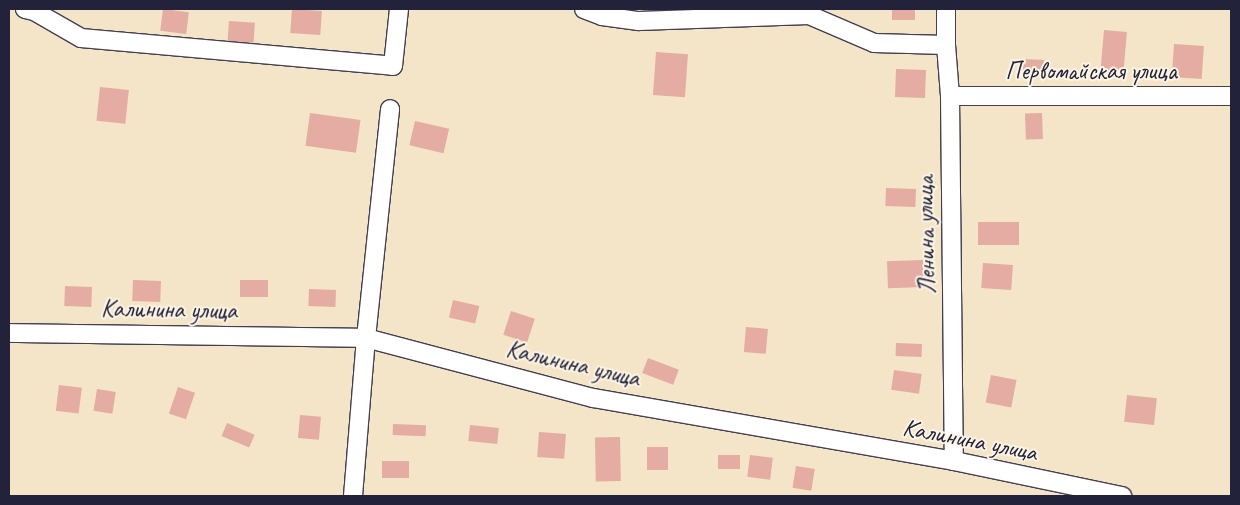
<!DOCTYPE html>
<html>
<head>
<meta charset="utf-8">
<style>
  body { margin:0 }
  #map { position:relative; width:1240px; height:505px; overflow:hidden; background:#f4e4c8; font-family:Caveat,sans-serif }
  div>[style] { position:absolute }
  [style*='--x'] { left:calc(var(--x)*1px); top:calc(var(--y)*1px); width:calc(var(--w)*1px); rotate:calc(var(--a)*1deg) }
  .building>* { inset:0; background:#e4aca3; transform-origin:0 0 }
  .roads { filter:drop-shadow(1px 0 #423f50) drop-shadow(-1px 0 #423f50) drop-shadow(0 1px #423f50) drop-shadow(0 -1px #423f50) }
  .minor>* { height:18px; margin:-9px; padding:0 9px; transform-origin:9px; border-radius:9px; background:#fff }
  span { translate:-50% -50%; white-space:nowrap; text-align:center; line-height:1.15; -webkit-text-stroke:4px #fcf5e5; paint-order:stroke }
  .street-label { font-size:25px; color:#22223b }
  .frame { position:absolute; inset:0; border:10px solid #22223b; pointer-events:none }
</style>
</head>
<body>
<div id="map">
  <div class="building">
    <i style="left:163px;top:9px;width:26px;height:22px;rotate:7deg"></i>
    <i style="left:292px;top:9px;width:30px;height:24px;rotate:4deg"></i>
    <i style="left:892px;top:9px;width:23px;height:11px"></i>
    <i style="left:229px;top:21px;width:26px;height:20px;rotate:4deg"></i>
    <i style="left:1104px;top:30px;width:23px;height:41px;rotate:5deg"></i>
    <i style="left:1174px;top:44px;width:30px;height:33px;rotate:4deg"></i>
    <i style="left:656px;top:52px;width:32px;height:43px;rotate:4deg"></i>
    <i style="left:1023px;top:59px;width:21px;height:17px;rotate:3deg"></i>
    <i style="left:896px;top:69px;width:30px;height:28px;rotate:2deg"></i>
    <i style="left:100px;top:87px;width:29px;height:34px;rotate:6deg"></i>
    <i style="left:310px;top:113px;width:51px;height:33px;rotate:8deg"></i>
    <i style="left:1042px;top:113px;width:26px;height:17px;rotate:88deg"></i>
    <i style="left:415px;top:121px;width:35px;height:25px;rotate:13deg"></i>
    <i style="left:886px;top:188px;width:30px;height:18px;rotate:2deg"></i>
    <i style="left:1019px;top:222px;width:23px;height:41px;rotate:90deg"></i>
    <i style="left:923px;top:260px;width:27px;height:36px;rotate:88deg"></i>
    <i style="left:983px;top:263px;width:30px;height:25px;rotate:4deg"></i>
    <i style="left:133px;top:280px;width:28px;height:21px;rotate:2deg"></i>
    <i style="left:240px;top:280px;width:28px;height:17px"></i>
    <i style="left:65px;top:286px;width:27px;height:20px;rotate:2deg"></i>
    <i style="left:309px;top:289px;width:27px;height:17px;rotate:2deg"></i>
    <i style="left:453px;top:300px;width:27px;height:18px;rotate:13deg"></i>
    <i style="left:511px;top:311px;width:25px;height:25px;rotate:18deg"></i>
    <i style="left:746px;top:327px;width:22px;height:25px;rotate:5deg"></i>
    <i style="left:896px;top:343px;width:26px;height:13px;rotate:2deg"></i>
    <i style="left:648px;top:358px;width:33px;height:16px;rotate:21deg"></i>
    <i style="left:894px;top:370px;width:28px;height:20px;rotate:8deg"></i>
    <i style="left:991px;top:375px;width:26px;height:28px;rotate:11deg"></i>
    <i style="left:59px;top:385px;width:23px;height:26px;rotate:7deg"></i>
    <i style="left:178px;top:387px;width:18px;height:28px;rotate:19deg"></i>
    <i style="left:97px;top:389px;width:19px;height:22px;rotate:9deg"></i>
    <i style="left:1127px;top:395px;width:30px;height:27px;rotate:6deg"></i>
    <i style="left:300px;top:415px;width:21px;height:23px;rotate:5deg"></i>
    <i style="left:227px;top:423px;width:30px;height:14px;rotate:23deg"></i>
    <i style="left:393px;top:424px;width:33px;height:11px;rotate:2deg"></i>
    <i style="left:470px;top:425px;width:29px;height:16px;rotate:6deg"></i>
    <i style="left:539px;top:432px;width:27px;height:25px;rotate:4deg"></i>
    <i style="left:620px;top:437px;width:44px;height:25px;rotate:89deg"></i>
    <i style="left:647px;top:447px;width:21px;height:23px"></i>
    <i style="left:718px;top:455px;width:22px;height:14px"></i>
    <i style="left:750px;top:455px;width:23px;height:22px;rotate:7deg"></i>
    <i style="left:382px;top:461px;width:27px;height:17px"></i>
    <i style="left:796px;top:466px;width:19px;height:22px;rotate:9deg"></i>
  </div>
  <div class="roads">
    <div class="minor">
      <i style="--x:25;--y:9;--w:9;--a:13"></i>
      <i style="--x:34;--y:11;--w:54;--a:29.9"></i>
      <i style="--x:81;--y:38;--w:313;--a:5.1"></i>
      <i style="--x:393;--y:66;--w:57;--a:-84"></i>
      <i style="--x:584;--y:9;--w:19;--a:21"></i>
      <i style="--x:602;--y:16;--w:37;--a:8"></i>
      <i style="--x:639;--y:21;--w:170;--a:-2"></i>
      <i style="--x:809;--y:15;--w:71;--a:23.3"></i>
      <i style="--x:874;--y:43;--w:72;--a:1.6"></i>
      <i style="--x:946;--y:9;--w:36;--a:90"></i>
      <i style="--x:946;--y:45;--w:51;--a:85.5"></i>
      <i style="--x:950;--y:96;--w:365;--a:89.4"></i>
      <i style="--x:950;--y:96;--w:281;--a:0"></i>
      <i style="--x:9;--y:333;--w:357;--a:0.8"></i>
      <i style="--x:366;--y:338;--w:235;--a:14.8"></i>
      <i style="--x:593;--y:398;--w:366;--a:9.9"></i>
      <i style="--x:954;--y:461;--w:172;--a:11.8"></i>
      <i style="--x:353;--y:496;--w:159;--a:-85.3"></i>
      <i style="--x:366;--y:338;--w:230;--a:-84"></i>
    </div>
  </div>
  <div class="street-label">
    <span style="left:1091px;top:71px">Первомайская улица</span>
    <span style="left:926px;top:235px;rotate:-91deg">Ленина улица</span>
    <span style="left:169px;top:310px;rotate:1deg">Калинина улица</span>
    <span style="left:573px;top:364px;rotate:13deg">Калинина улица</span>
    <span style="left:970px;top:440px;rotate:11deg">Калинина улица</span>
  </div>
  <div class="frame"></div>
</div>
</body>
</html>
